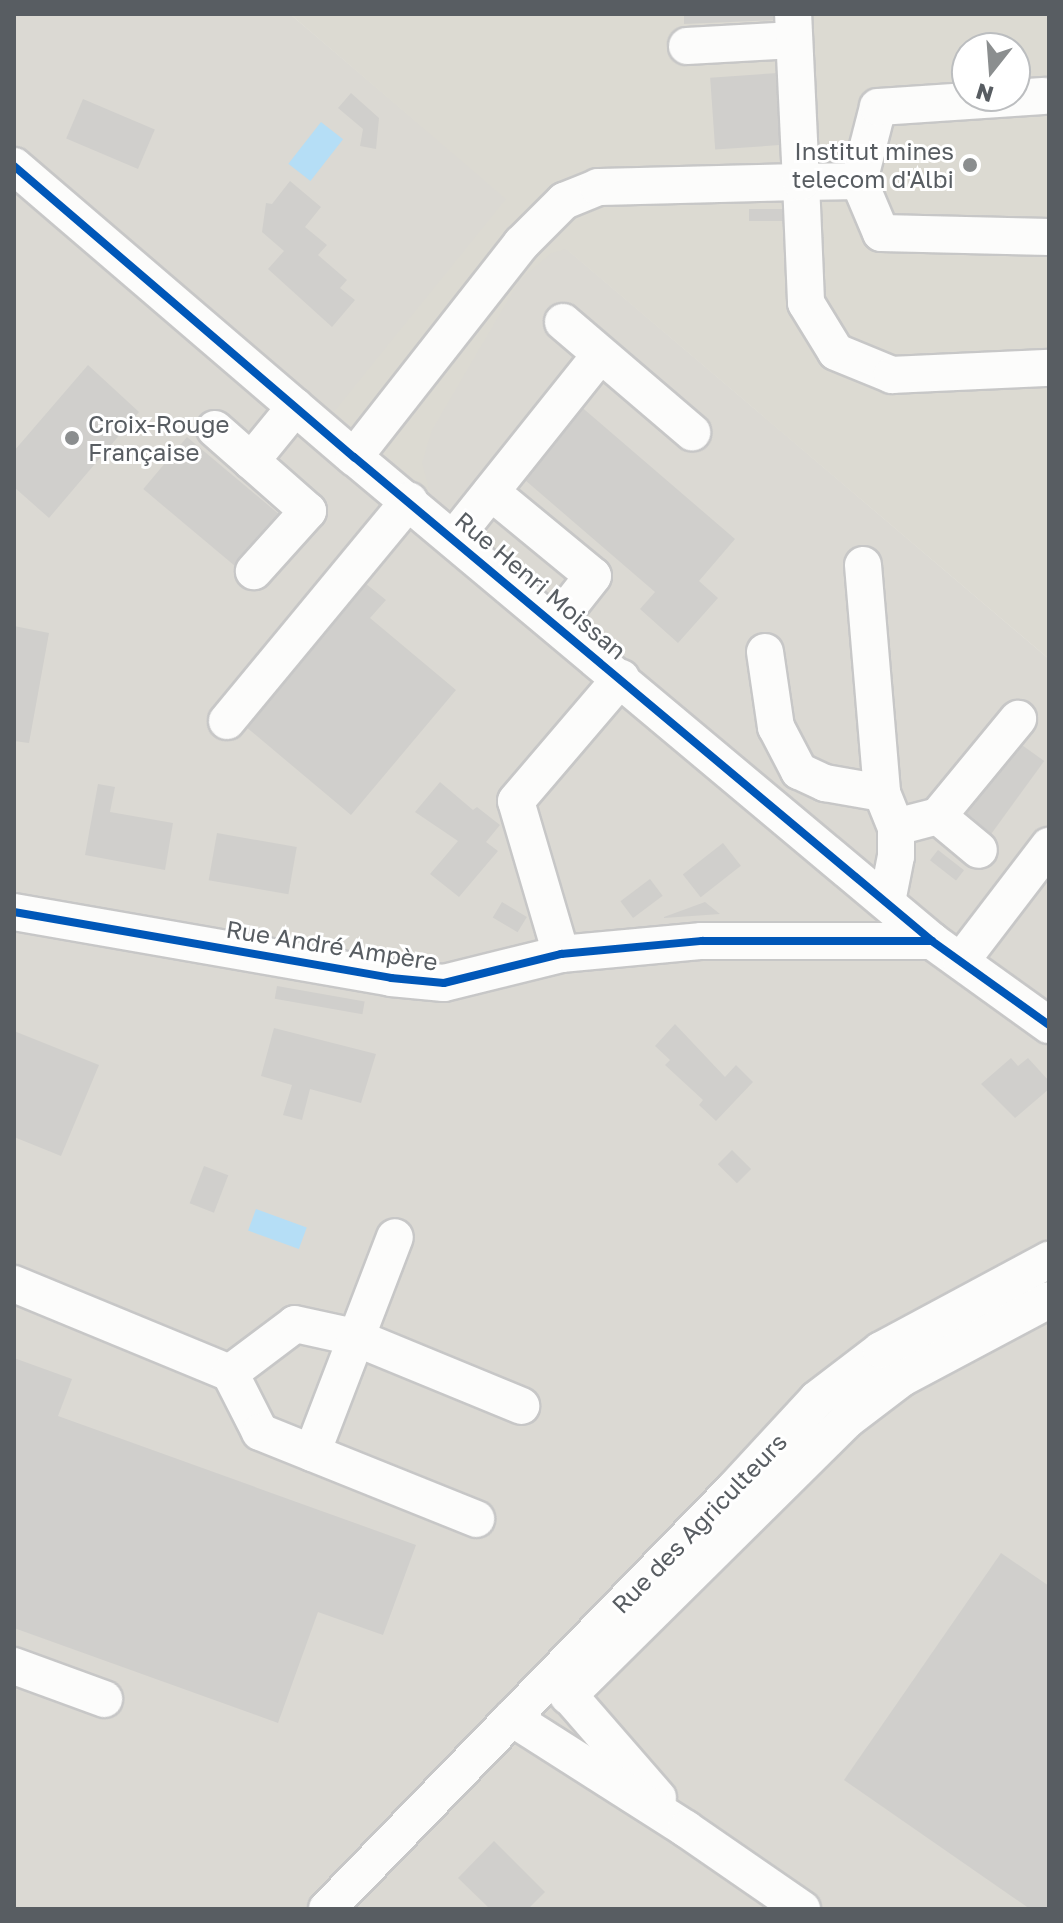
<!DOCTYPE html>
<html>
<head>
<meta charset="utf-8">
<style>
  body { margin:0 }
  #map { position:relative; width:1063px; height:1923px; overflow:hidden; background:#eae8e2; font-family:"Golos Text",sans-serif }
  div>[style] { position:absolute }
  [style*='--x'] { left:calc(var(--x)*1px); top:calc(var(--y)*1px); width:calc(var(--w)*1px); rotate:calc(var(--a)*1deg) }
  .industrial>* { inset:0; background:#dbd9d3 }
  .education>* { inset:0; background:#dcdad2 }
  .water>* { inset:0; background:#b5def6; transform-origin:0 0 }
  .building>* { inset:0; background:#d0cfcc; transform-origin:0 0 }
  .roads { filter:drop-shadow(2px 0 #c7c7c7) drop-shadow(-2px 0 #c7c7c7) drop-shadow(0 2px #c7c7c7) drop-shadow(0 -2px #c7c7c7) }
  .minor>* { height:36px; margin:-18px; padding:0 18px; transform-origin:18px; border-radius:18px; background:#fcfcfb }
  .cycleway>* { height:8px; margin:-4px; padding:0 4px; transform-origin:4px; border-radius:4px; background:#0057b8 }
  .dots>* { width:22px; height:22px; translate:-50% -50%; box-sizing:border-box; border:4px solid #fff; border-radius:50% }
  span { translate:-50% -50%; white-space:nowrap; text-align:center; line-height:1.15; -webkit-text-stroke:6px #fff; paint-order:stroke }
  .poi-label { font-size:24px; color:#585d62 }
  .right { translate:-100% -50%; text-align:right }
  .left { translate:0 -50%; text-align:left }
  .street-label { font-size:24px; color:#585d62 }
  .frame { position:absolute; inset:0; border:16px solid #585d62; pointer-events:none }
  .north { position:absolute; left:951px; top:32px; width:80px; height:80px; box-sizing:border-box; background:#fff; border:2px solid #bcbec0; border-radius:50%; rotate:197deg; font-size:22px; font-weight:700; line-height:32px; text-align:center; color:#585d62 }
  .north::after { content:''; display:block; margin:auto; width:28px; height:36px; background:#8b8e8f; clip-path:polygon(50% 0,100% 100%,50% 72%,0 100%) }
</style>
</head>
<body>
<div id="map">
  <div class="industrial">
    <i style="clip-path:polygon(14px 14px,290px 14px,1049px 659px,1049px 1909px,14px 1909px)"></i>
  </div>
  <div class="education">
    <i style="clip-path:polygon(evenodd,290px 14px,1049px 14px,1049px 659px,566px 249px,551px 253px,519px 281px,432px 430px,422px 463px,430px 493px,334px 412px,506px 199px,290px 14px,967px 48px,1015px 48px,1015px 96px,967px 96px,967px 48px)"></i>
  </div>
  <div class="water">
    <i style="left:321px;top:122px;width:28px;height:53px;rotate:38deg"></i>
    <i style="left:256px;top:1209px;width:54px;height:23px;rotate:20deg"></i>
  </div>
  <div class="building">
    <i style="clip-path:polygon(684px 14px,777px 14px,778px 20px,684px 24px)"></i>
    <i style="left:778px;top:73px;width:72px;height:68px;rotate:86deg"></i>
    <i style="clip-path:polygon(351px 93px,379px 118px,376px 149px,360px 146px,363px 129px,338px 108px)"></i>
    <i style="left:83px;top:99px;width:78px;height:43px;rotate:23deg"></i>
    <i style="clip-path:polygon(290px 181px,321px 207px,305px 227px,327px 245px,318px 255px,347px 280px,340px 288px,355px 300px,332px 327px,268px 269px,284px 251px,262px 232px,266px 203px,272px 204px)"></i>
    <i style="left:786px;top:209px;width:12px;height:37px;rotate:90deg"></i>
    <i style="clip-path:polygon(88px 365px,139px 412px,49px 518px,14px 487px,14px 451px)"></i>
    <i style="clip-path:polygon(578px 404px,735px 539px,699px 581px,718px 598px,678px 643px,640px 609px,655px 592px,518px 474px)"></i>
    <i style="left:187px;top:437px;width:122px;height:68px;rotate:40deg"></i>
    <i style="clip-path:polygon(360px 579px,386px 600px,370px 618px,456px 690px,351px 815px,239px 721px)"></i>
    <i style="clip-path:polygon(14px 626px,49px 633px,29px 743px,14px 741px)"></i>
    <i style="left:1011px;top:737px;width:41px;height:96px;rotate:36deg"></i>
    <i style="clip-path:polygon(440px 782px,473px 810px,477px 807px,500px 825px,486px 842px,498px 851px,459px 897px,430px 874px,458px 841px,415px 812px)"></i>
    <i style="clip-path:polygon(98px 784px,115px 787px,110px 812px,173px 823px,165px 870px,85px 855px)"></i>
    <i style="left:217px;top:833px;width:81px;height:48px;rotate:10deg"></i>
    <i style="left:723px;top:843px;width:29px;height:51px;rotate:52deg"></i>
    <i style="left:938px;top:850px;width:33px;height:13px;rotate:38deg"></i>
    <i style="left:650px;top:879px;width:21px;height:37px;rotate:53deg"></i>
    <i style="left:502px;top:902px;width:29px;height:18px;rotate:31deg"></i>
    <i style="clip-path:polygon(705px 902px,720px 914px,664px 918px,664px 917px)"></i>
    <i style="left:277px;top:986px;width:89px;height:13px;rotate:10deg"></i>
    <i style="clip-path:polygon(675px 1024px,725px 1077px,736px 1065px,753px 1082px,716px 1121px,699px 1105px,703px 1100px,665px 1065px,670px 1060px,655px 1046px)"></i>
    <i style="clip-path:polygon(274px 1028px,376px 1054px,361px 1103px,310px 1089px,302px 1120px,283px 1115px,292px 1085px,261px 1076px)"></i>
    <i style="clip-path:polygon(14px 1031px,99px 1065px,61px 1156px,14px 1137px)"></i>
    <i style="clip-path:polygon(1011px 1058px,1018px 1066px,1028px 1058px,1049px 1081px,1049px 1089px,1015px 1118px,981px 1084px)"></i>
    <i style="left:732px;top:1150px;width:27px;height:20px;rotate:45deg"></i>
    <i style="left:204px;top:1166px;width:26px;height:40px;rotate:21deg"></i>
    <i style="clip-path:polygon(14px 1358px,72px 1379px,58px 1416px,416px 1545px,383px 1635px,318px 1612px,278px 1723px,14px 1628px)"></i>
    <i style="clip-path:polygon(1001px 1553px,1049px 1586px,1049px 1909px,1030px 1909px,844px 1780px)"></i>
    <i style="clip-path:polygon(494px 1841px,545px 1892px,528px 1909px,490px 1909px,458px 1878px)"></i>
  </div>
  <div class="roads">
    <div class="minor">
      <i style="--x:687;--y:46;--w:107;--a:-3.2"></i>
      <i style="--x:14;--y:166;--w:448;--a:40.6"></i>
      <i style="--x:354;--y:457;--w:754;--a:39.94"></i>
      <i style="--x:932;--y:941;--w:144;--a:35.7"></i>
      <i style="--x:859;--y:181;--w:76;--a:-75.6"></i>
      <i style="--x:878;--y:107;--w:166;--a:-3.8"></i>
      <i style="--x:1049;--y:237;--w:168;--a:-178.6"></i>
      <i style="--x:881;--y:233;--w:56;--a:-112.9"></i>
      <i style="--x:859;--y:181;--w:58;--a:179"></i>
      <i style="--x:801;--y:182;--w:121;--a:87.6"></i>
      <i style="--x:806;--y:303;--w:57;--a:58.5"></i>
      <i style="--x:836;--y:352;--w:61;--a:22.3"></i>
      <i style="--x:892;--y:375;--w:157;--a:-2.6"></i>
      <i style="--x:563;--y:322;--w:170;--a:40.5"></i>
      <i style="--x:215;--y:429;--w:124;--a:41.4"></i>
      <i style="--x:308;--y:511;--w:81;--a:132"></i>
      <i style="--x:354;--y:457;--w:271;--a:-51.9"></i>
      <i style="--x:521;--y:244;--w:61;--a:-45"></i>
      <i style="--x:564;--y:201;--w:37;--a:-22"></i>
      <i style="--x:598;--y:187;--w:203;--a:-1.4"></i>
      <i style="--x:801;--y:182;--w:168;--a:-92.7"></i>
      <i style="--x:251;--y:461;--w:70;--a:-50.8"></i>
      <i style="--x:491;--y:492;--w:132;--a:39.5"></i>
      <i style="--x:593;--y:576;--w:60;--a:128.2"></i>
      <i style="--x:454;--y:538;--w:234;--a:-51.4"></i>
      <i style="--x:863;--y:565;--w:229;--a:85.2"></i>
      <i style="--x:882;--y:793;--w:37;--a:68"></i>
      <i style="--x:896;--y:827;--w:29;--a:90"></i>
      <i style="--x:896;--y:856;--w:47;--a:101.1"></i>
      <i style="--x:765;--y:652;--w:76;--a:81.7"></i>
      <i style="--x:776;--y:727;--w:50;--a:62.4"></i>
      <i style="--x:799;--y:771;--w:29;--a:25"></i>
      <i style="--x:825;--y:783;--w:58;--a:10"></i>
      <i style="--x:227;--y:721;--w:286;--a:-50.4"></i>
      <i style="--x:938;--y:816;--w:53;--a:39.7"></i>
      <i style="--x:896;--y:827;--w:43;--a:-14.7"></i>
      <i style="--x:938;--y:816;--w:126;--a:-50.5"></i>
      <i style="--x:14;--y:912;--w:383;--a:9.9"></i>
      <i style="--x:391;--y:978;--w:53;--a:5.4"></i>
      <i style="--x:444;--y:983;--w:121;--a:-13.9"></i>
      <i style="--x:561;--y:954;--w:142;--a:-5.3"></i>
      <i style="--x:702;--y:941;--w:230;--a:0"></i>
      <i style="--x:561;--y:954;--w:159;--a:-106.4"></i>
      <i style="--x:516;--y:801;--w:162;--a:-49.5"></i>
      <i style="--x:961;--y:961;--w:145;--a:-52.6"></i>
      <i style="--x:14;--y:1284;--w:234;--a:22.4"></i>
      <i style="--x:230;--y:1373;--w:66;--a:63"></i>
      <i style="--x:260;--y:1432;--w:233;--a:21.9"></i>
      <i style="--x:230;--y:1373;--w:81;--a:-37"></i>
      <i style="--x:295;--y:1324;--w:60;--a:12.4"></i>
      <i style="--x:354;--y:1337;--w:181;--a:22.4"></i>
      <i style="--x:312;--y:1453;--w:231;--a:-69"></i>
      <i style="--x:14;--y:1666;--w:96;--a:20.1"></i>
      <i style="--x:553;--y:1677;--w:160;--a:49"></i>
      <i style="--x:568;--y:1696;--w:392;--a:-44.7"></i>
      <i style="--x:847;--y:1420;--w:69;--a:-37.4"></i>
      <i style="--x:902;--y:1378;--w:166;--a:-28"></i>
      <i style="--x:512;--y:1718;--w:206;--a:32.5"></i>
      <i style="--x:686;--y:1829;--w:141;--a:34.6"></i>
      <i style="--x:327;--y:1909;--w:585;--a:-45.9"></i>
      <i style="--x:734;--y:1489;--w:122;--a:-47.3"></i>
      <i style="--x:817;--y:1399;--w:81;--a:-37.4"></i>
      <i style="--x:881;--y:1350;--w:191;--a:-28.2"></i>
    </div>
  </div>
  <div class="cycleway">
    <i style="--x:14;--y:166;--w:448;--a:40.6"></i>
    <i style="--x:354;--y:457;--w:754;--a:39.94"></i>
    <i style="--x:932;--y:941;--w:144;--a:35.7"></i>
    <i style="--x:14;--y:912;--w:383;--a:9.9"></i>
    <i style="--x:391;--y:978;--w:53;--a:5.4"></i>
    <i style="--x:444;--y:983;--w:121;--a:-13.9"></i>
    <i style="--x:561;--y:954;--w:142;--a:-5.3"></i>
    <i style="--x:702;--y:941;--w:230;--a:0"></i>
  </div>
  <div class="dots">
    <i style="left:970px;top:165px;background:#8b8e8f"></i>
    <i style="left:72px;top:438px;background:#8b8e8f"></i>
  </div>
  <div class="poi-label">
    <span class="right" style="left:954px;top:165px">Institut mines<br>telecom d'Albi</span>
    <span class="left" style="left:88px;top:438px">Croix-Rouge<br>Française</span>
  </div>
  <div class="street-label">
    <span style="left:541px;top:585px;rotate:40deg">Rue Henri Moissan</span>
    <span style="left:332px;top:945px;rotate:9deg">Rue André Ampère</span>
    <span style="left:699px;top:1523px;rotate:-46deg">Rue des Agriculteurs</span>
  </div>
  <div class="frame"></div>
  <div class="north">N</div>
</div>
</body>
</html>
